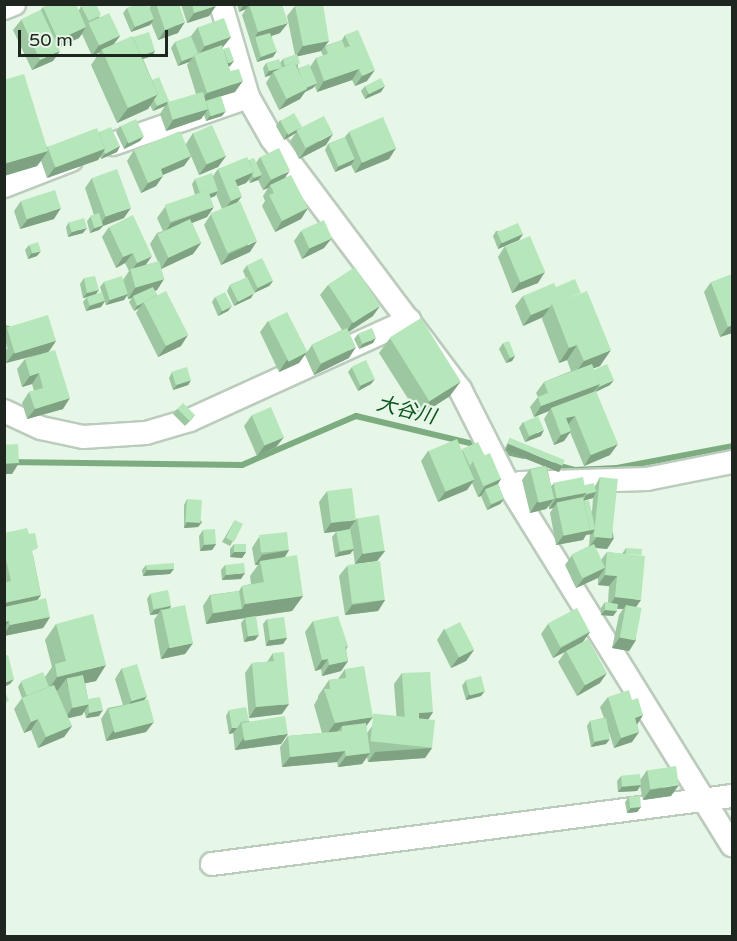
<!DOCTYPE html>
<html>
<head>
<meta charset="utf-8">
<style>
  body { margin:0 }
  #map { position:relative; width:737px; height:941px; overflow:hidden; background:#e6f6e7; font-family:"Varela Round","Noto Sans JP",sans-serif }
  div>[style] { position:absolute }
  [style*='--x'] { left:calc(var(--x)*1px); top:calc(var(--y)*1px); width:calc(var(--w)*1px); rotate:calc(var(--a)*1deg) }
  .stream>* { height:6px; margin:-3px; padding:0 3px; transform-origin:3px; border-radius:3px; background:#7dac81 }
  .roads { filter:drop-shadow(2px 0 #bbcbbc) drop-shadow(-2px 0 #bbcbbc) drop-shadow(0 2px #bbcbbc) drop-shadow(0 -2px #bbcbbc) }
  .street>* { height:22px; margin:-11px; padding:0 11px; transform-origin:11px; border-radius:11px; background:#fff }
  .wall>* { inset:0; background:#9dc7a0 }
  .shaded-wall>* { inset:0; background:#7fa282; transform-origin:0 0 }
  .building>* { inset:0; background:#b6e7ba; transform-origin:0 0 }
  span { translate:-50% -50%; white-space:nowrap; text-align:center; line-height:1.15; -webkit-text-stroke:4.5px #e6f6e7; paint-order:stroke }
  .water-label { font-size:20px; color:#0c551f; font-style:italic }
  .frame { position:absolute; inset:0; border:6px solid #1f251f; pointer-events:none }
  .scale { position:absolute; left:18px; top:30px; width:150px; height:27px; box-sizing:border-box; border:3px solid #1f251f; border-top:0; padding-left:8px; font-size:18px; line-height:21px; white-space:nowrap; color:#1f251f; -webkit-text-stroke:4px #e6f6e7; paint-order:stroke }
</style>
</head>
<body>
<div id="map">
  <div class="stream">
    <i style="--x:498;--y:450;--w:26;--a:13"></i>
    <i style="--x:4;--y:462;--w:238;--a:0.7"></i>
    <i style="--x:242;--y:465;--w:124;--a:-23.3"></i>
    <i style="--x:356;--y:416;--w:130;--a:13.4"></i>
    <i style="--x:556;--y:465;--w:20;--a:15"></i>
    <i style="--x:575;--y:470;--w:42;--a:-2.7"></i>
    <i style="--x:617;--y:468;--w:117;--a:-10.8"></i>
  </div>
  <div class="roads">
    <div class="street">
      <i style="--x:221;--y:4;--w:97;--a:73.8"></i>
      <i style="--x:248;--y:97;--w:48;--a:60.3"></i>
      <i style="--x:272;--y:139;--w:313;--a:53.1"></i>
      <i style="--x:460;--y:389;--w:106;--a:63.2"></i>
      <i style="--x:508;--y:484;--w:425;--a:58.2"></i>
      <i style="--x:4;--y:8;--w:11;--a:-22"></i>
      <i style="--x:113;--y:144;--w:143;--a:-19.2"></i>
      <i style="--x:4;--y:186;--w:72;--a:-21.2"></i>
      <i style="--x:4;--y:411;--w:41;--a:24.7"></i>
      <i style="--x:41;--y:428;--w:43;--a:12.1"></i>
      <i style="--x:83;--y:437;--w:63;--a:-3.6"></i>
      <i style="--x:146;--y:433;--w:46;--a:-16.5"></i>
      <i style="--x:190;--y:420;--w:241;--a:-24.5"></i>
      <i style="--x:520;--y:483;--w:127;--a:-1.8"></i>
      <i style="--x:647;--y:479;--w:87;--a:-11.3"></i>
      <i style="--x:212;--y:864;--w:524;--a:-7.45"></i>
    </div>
  </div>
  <div class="wall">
    <i style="clip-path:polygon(152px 4px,179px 4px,178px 33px,158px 40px,151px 23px,150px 25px,131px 32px,123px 13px,127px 8px,149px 8px)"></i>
    <i style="clip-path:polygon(181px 4px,216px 4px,209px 16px,187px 23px)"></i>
    <i style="clip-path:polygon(237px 4px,282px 4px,280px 33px,272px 36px,273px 57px,257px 62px,242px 15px,246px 9px,239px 12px)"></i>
    <i style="clip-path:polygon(81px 6px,100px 17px,120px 36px,114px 44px,133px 37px,155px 51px,152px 56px,143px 59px,152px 80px,168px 103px,196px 94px,187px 65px,189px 62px,178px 66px,171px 48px,175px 42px,191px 36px,198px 27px,231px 37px,222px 48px,234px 61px,230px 66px,229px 67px,235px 92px,221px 96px,222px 116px,206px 121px,204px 115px,201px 119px,166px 131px,160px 114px,165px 106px,153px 111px,150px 105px,148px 109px,117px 123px,91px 65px,100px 52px,92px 56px,82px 34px,79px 38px,59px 47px,53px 61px,32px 70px,13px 30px,21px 20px,41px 10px,43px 7px,79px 10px)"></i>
    <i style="clip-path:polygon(evenodd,295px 6px,329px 41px,325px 46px,342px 40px,345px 35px,367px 81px,355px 86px,352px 80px,317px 92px,315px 86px,313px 88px,305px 92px,300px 99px,279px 110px,266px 83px,271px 75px,265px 77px,263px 68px,266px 63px,280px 63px,283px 59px,295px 55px,287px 16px,295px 6px,321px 51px,323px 56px,316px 58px,310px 67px,298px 68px,298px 56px,321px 51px)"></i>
    <i style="clip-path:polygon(4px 80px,47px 147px,99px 132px,120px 146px,117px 152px,101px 159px,100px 156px,98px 160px,47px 178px,41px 161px,37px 166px,4px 176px)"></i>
    <i style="clip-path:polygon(365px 86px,381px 92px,365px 99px,361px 91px)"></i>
    <i style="clip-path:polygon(280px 120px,300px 129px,326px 145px,299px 159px,290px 141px,296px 133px,284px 140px,276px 126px)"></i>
    <i style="clip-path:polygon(120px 126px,140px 141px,124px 149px,116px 132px)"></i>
    <i style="clip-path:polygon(349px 132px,396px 148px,389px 159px,355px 173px,351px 165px,335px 172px,325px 150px,328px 144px,345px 137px)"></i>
    <i style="clip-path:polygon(193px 133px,226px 156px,218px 167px,199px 175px,191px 156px,184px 166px,163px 175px,156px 186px,141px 193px,127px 161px,134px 150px,186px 144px)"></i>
    <i style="clip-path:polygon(260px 157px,285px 178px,308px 208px,301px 219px,275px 232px,262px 206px,265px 201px,263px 196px,268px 188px,263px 190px,258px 180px,250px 183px,249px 180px,246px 183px,238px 186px,237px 202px,250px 252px,221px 265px,204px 225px,211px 214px,222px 209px,216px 194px,215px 196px,211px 198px,207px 217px,192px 223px,201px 243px,193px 254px,161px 269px,164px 279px,157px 290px,155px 291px,181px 346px,158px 357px,136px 313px,139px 308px,134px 311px,129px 302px,132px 298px,128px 299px,127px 295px,124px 300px,106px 305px,100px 287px,104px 282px,123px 280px,129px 271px,125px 263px,116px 268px,102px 237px,109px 227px,145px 265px,158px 262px,150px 244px,157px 233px,163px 231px,157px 218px,165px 207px,195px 195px,192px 184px,195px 179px,213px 176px,218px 169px,249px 160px,256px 163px)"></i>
    <i style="clip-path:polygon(92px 178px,124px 218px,103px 226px,99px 230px,90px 233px,87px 221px,91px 216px,94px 215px,85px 188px)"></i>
    <i style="clip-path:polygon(21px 201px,54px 219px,20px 229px,14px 211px)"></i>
    <i style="clip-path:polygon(69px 222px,83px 233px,68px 237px,66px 227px)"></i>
    <i style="clip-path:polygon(301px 231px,324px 248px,302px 259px,294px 241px)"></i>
    <i style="clip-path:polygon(496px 231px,523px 234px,519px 240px,498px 249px,493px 236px)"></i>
    <i style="clip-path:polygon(29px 245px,37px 256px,28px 259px,25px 250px)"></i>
    <i style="clip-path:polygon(505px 246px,538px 283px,512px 293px,498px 257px)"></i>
    <i style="clip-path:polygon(247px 265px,273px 281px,269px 286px,254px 293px,251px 298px,234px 306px,227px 291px,230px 285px,246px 278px,243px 271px)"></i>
    <i style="clip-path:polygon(84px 278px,99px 290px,96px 293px,105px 301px,101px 307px,86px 311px,83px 302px,87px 297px,83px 298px,80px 284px)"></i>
    <i style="clip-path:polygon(711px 282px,732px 333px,720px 337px,704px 292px)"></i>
    <i style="clip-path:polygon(328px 285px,373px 316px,349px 332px,349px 358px,314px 375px,305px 355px,312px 345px,342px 330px,320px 295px)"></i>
    <i style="clip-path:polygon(556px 287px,600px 366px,593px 368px,594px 370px,610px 385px,596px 392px,610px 455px,584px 466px,570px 432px,564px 441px,554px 445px,544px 419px,549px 411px,534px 417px,530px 407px,538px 397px,536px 393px,544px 382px,571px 371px,567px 360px,559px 363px,542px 319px,543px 317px,523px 326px,515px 306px,523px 296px)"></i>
    <i style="clip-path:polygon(215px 297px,228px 311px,218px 316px,212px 302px)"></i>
    <i style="clip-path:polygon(268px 321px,307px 352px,299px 363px,279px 372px,260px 332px)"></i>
    <i style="clip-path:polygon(6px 325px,56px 341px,49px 352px,63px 409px,27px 419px,22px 403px,29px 392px,34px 391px,32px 384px,22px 387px,17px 369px,25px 359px,37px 355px,6px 363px,4px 357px,4px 328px)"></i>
    <i style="clip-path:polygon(358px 334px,373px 343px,359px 349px,354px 339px)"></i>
    <i style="clip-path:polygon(390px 338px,450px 396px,419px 416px,379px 353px)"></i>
    <i style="clip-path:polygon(503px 343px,515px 356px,512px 361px,506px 363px,499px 349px)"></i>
    <i style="clip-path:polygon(352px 367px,371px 384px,358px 391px,348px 372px)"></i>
    <i style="clip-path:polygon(172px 372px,191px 380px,188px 385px,173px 390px,169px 378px)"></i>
    <i style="clip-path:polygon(177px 409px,195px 415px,191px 420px,185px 426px,173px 414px)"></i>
    <i style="clip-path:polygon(252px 415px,284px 437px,276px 447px,257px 456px,244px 426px)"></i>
    <i style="clip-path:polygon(523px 422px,541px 436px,525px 442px,519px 428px)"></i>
    <i style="clip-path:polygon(evenodd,510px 438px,558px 472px,547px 467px,551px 486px,554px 483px,584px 486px,595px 486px,600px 477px,614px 538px,607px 549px,595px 548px,601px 560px,607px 552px,622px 554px,626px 548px,636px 607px,636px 640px,629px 651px,612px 648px,619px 615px,623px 609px,617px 609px,613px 616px,601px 615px,601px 608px,605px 602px,608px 603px,609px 586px,598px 585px,598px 577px,576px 588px,565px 565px,572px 555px,589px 546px,590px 534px,586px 535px,583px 540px,556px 545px,550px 513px,553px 508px,549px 509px,549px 506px,546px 509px,530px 513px,522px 480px,530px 469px,544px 466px,504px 450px,510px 438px,593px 498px,592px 512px,584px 500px,593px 498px)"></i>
    <i style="clip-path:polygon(461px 450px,485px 456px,501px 479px,498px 484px,504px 499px,500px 504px,487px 510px,481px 496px,478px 497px,472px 483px,467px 490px,438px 502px,421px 461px,428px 451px)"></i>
    <i style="clip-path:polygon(327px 491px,350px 531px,350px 529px,357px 518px,385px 551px,377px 561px,355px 564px,353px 550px,350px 554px,335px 557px,332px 537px,336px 532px,341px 531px,324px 533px,319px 502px)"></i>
    <i style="clip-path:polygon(187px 499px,202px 522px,198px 527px,184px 528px,184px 505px)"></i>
    <i style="clip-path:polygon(235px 520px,233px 541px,230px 546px,222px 542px)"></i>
    <i style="clip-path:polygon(203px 530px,216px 544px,212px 550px,200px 551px,199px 536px)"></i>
    <i style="clip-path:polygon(4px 533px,33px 555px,41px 595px,37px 600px,50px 617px,43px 628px,4px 636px)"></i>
    <i style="clip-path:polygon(259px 537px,289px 550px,285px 557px,303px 596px,292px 611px,256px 616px,255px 640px,244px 642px,241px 623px,245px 618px,206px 624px,203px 606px,210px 595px,239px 591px,242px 586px,251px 584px,250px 576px,258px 565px,255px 565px,252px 548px)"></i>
    <i style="clip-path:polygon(234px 544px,246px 552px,242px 558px,230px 557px,230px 549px)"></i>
    <i style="clip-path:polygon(146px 565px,170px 574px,143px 576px,142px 570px)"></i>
    <i style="clip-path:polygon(225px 565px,241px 579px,222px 580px,221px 570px)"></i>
    <i style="clip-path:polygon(347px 566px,385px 600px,378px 611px,345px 615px,339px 576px)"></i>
    <i style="clip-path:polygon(150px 594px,171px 606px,170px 608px,193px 643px,185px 654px,161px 659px,154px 620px,158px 614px,150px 615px,147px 599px)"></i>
    <i style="clip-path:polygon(267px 619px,287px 638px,283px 644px,266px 646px,263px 624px)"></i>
    <i style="clip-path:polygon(313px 621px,348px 646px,346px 650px,348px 661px,341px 671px,322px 676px,321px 669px,315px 671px,305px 632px)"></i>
    <i style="clip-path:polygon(56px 624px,96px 681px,85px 683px,88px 699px,99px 716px,86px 718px,84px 711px,82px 715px,68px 718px,72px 726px,64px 737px,38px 748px,31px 730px,24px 733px,14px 709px,22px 698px,18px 687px,21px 682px,45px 677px,52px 667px,45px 640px)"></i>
    <i style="clip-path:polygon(548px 624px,590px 632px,583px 641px,600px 683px,577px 696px,558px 662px,565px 652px,553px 658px,541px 634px)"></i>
    <i style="clip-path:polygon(444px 629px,474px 650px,466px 661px,451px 668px,437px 640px)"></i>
    <i style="clip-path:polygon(273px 653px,282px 714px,249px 718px,245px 673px,252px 663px,267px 662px)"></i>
    <i style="clip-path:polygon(122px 668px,147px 696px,144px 700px,146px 732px,106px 741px,101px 719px,108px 708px,123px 705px,115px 679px)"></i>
    <i style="clip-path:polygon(345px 669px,366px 726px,367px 733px,373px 725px,397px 723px,394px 684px,402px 673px,433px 712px,427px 721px,432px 748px,425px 758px,368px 762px,367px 757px,362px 764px,338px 767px,337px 762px,282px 767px,280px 747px,288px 736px,322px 733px,314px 705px,318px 698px,318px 696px,329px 680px,338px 679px)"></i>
    <i style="clip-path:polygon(466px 680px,481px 696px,466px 700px,462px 686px)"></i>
    <i style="clip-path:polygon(608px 697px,632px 700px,643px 715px,637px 724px,639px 732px,632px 742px,614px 748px,609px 732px,606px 744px,591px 747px,587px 726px,590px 721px,604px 718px,600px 707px)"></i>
    <i style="clip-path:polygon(229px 710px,249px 721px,281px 744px,235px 750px,233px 733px,229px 734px,226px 716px)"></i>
    <i style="clip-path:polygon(647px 770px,671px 796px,643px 800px,640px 786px,637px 791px,618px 792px,617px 781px,621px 776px,641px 779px)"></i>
    <i style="clip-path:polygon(629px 797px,641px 807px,637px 812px,627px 813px,625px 802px)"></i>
  </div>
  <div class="shaded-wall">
    <i style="clip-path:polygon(248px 4px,249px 4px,246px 9px,239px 12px,243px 6px)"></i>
    <i style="clip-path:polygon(216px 6px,209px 16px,187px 23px,194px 13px)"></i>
    <i style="clip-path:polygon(154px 19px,150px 25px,131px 32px,135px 27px)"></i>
    <i style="clip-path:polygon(185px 22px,178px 33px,158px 40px,165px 30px)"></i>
    <i style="clip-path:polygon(288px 23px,280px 33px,256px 41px,255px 37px,258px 32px)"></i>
    <i style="clip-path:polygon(86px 27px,79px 38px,51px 51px,58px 40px)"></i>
    <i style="clip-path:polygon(120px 36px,112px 46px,102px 49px,100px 52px,92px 56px,99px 45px)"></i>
    <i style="clip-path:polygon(231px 37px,223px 47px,197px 57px,205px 46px)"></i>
    <i style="clip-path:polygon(329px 41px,321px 51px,295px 57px,303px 46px)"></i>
    <i style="clip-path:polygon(60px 51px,53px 61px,32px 70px,40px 60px)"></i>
    <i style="clip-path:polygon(155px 51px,152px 56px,134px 62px,138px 57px)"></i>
    <i style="clip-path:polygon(277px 51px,273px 57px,257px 62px,261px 57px)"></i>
    <i style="clip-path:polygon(193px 57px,189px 62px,178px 66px,182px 61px)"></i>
    <i style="clip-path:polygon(234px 61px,230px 66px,222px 69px,225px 64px)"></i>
    <i style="clip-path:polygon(282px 68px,273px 72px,271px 75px,265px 77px,269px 71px)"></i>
    <i style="clip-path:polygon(359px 69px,352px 80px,317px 92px,324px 81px)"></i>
    <i style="clip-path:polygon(375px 70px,367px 81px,355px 86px,362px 76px)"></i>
    <i style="clip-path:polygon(243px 81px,235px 92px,199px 103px,207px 93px)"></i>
    <i style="clip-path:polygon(317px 83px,313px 88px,305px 92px,300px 99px,279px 110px,287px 99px,302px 89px)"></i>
    <i style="clip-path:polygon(385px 86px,381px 92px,365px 99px,368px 94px)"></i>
    <i style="clip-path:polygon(158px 94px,148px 109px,117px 123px,128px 108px)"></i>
    <i style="clip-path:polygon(169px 101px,165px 106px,153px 111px,157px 106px)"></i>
    <i style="clip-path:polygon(208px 109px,201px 119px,166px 131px,173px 120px)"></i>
    <i style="clip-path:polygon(226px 111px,222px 116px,206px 121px,210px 116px)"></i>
    <i style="clip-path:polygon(302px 127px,298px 132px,297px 131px,296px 133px,284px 140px,287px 134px)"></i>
    <i style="clip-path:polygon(333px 134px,326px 145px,299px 159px,307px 148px)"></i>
    <i style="clip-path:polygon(144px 136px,140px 141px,124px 149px,127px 143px)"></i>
    <i style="clip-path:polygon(120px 146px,117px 152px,101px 159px,105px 154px)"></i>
    <i style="clip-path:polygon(396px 148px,389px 159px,355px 173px,362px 162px)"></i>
    <i style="clip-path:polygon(105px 149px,98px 160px,47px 178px,55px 167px)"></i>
    <i style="clip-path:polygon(48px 151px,37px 166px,4px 176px,4px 167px,7px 163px)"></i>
    <i style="clip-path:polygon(191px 156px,184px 166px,153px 179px,161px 169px)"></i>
    <i style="clip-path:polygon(226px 156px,218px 167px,199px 175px,207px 164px)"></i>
    <i style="clip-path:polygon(355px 159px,351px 165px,335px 172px,338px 167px)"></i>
    <i style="clip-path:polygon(290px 171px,282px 181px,270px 185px,268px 188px,263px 190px,271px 180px)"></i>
    <i style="clip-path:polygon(254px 172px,246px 183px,228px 190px,235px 180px)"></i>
    <i style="clip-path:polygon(262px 175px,258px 180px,250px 183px,254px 178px)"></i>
    <i style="clip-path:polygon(163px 176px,156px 186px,141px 193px,148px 183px)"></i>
    <i style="clip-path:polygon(218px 191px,215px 196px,198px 202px,201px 197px)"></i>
    <i style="clip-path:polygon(242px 196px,234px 207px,223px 211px,231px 201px)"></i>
    <i style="clip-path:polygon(214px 207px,207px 217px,164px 234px,171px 223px)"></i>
    <i style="clip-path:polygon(61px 208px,54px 219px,20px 229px,28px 219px)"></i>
    <i style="clip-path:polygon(131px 208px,124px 218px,103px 226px,99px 230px,90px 233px,94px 228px,99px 226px,106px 216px)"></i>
    <i style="clip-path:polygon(308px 208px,301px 219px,275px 232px,282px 221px)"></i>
    <i style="clip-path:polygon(87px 228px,83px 233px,68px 237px,72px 232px)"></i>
    <i style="clip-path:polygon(523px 234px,519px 240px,498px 249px,501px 243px)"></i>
    <i style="clip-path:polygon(332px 238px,324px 248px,302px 259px,310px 248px)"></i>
    <i style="clip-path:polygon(257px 241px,250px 252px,221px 265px,229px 254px)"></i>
    <i style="clip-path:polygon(201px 243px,193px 254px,161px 269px,168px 258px)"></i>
    <i style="clip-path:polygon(41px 251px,37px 256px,28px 259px,31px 254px)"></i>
    <i style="clip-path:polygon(133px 253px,125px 263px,116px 268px,123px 257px)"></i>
    <i style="clip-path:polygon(152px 256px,145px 266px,130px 273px,137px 263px)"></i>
    <i style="clip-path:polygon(545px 272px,538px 283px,512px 293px,520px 282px)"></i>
    <i style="clip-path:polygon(164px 279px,157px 290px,134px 297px,133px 296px,132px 298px,128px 299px,135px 288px)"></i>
    <i style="clip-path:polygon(273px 281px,269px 286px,254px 293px,251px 298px,234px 306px,238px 301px,254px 293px,258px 288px)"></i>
    <i style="clip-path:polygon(99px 290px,95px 295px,83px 298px,87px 293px)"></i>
    <i style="clip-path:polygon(128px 294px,124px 300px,106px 305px,110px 300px)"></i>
    <i style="clip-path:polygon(105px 301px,101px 307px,86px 311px,90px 306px)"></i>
    <i style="clip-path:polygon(143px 303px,139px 308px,134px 311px,137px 306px)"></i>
    <i style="clip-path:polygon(232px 306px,228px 311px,218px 316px,222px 311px)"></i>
    <i style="clip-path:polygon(380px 306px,373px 316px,345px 334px,352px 323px)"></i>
    <i style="clip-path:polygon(550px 307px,543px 317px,523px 326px,531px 315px)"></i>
    <i style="clip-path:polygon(732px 325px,732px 333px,720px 337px,728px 327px)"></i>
    <i style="clip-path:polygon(188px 335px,181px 346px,158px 357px,166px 346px)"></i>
    <i style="clip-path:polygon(376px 338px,373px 343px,359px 349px,363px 344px)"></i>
    <i style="clip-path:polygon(56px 341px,48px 352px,6px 363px,14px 353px)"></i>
    <i style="clip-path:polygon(577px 345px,567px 360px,559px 363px,569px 348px)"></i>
    <i style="clip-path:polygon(356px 347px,349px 358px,314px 375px,321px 364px)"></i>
    <i style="clip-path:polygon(611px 350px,600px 366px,573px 376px,584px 361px)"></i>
    <i style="clip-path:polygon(307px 352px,299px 363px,279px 372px,286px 361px)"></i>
    <i style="clip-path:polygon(515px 356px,512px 361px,506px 363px,510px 358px)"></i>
    <i style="clip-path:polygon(39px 373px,32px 384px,22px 387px,30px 376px)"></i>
    <i style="clip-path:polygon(375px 379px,371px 384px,358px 391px,361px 385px)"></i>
    <i style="clip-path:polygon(191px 380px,188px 385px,173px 390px,177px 385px)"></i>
    <i style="clip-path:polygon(614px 380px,610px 385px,595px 392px,599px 387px)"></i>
    <i style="clip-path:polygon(461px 381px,450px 396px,419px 416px,430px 401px)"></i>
    <i style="clip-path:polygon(600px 384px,592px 394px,551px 408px,549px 411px,534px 417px,541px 406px)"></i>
    <i style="clip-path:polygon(70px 398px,63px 409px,27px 419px,35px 409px)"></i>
    <i style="clip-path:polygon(575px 416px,567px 426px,566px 418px)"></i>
    <i style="clip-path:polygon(544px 430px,541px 436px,525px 442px,529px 437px)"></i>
    <i style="clip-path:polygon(571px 431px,564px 441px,554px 445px,561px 435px)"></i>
    <i style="clip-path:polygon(284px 437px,276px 447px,257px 456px,265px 445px)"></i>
    <i style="left:508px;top:444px;width:58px;height:7px;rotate:22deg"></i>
    <i style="clip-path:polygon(618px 444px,610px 455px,584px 466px,591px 455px)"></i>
    <i style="clip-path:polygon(19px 463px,12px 474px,4px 474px,4px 464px)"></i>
    <i style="clip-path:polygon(501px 479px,494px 490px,485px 490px,481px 496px,478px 497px,485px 486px)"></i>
    <i style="clip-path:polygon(474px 480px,467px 490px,438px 502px,445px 492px)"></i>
    <i style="clip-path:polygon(596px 492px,593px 498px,583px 501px,586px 495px)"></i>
    <i style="clip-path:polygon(586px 493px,578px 503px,557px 503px,553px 508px,549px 509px,556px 498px)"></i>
    <i style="clip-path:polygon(504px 499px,500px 504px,487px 510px,491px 505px)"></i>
    <i style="clip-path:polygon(554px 499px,546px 509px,530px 513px,537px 502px)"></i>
    <i style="clip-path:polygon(356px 520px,349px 530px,324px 533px,331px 523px)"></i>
    <i style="clip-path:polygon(187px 522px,202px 522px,198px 527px,184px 528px)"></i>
    <i style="clip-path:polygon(595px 529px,592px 534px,586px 535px,583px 540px,556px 545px,564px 535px)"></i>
    <i style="clip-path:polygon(597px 537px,614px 538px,607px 549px,589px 547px)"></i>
    <i style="clip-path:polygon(216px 544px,212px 550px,200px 551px,204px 545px)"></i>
    <i style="clip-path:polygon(354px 549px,350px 554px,335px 557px,339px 552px)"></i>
    <i style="clip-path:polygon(289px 550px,282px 561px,260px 561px,258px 565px,255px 565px,262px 555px)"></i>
    <i style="clip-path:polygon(385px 551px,377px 561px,355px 564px,363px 553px)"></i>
    <i style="clip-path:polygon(234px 552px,246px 552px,242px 558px,230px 557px)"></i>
    <i style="clip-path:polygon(605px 568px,598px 578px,576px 588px,584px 578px)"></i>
    <i style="clip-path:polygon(174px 569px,170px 574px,143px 576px,147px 570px)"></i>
    <i style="clip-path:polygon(245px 573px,241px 579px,222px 580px,226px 575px)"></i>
    <i style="clip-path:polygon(605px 575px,617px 576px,609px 586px,598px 585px)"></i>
    <i style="clip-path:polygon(41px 595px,33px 606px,4px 612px,4px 603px)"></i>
    <i style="clip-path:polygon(303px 596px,292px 611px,206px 624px,213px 613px,242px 609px,245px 604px)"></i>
    <i style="clip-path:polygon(615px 597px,641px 600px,634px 610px,626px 605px,623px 609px,608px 608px)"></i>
    <i style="clip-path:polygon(385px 600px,378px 611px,345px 615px,352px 605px)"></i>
    <i style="clip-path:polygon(171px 606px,168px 612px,161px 609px,158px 614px,150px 615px,154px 610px)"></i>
    <i style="clip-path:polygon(605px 610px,617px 611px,613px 616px,601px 615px)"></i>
    <i style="clip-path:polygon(50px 617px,43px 628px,4px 636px,4px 634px,10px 625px)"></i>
    <i style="clip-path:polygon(9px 621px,4px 628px,4px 622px)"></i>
    <i style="clip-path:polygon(590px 632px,582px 643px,553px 658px,561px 648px)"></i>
    <i style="clip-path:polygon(259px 635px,255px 640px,244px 642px,248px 636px)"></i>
    <i style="clip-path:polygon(620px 637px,636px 640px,629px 651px,612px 648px)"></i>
    <i style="clip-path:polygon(287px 638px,283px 644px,266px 646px,269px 640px)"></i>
    <i style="clip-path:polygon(193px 643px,185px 654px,161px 659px,168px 648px)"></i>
    <i style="clip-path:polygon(474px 650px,466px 661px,451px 668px,458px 658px)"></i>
    <i style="clip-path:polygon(328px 659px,321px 669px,315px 671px,322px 660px)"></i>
    <i style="clip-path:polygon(348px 661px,341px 671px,322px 676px,329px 665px)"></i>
    <i style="clip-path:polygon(106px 665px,96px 681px,68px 687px,66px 679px,58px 690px,46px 693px,57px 677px)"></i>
    <i style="clip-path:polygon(607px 673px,600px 683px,577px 696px,585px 685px)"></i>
    <i style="clip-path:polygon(14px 679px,10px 684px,4px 687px,4px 683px)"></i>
    <i style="clip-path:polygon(485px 691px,481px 696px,466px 700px,469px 694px)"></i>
    <i style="clip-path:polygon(147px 696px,140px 706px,125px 711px,132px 700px)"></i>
    <i style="clip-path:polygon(89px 704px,82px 715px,65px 719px,72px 708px)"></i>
    <i style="clip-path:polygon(289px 704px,282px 714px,249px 718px,256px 707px)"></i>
    <i style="clip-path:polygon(103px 710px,99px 716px,86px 718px,89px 713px)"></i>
    <i style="clip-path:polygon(433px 712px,426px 723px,398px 731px,405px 721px,419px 713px)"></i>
    <i style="clip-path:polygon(643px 715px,636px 726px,635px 718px)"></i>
    <i style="clip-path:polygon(373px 717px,362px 732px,342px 731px,342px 726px,334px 736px,324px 738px,335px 723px)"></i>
    <i style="clip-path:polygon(38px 719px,31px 730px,24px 733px,31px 722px)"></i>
    <i style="clip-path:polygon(154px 722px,146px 732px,106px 741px,113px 731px)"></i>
    <i style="clip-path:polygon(72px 726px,64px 737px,38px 748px,46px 737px)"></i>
    <i style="clip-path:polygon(232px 728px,237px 728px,233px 733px,229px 734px)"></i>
    <i style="clip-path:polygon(639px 732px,632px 742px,614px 748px,621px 738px)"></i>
    <i style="clip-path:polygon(288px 734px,281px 744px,235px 750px,243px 739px)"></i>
    <i style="clip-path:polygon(610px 739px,606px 744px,591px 747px,595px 742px)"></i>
    <i style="clip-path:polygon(432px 748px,425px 758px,368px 762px,375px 752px)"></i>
    <i style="clip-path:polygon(345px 751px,337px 762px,282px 767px,290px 757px)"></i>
    <i style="clip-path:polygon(370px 753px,362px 764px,338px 767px,346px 756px)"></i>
    <i style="clip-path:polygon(641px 785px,637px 791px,618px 792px,622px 787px)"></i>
    <i style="clip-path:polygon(679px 785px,671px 796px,643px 800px,650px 790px)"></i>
    <i style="clip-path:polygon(641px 807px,637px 812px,627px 813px,631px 808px)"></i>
  </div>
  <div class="building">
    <i style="clip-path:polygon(49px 4px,76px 4px,86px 27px,58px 40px,43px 7px)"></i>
    <i style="clip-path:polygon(85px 4px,96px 4px,101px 15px,89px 21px,81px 6px)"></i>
    <i style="clip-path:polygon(135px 4px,148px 4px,154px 19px,135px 27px,127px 8px)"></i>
    <i style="clip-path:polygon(156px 4px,179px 4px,185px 22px,165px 30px)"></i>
    <i style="clip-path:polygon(192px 4px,216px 4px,216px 6px,194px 13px)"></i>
    <i style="clip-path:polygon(249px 4px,282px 4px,288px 23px,258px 32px)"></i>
    <i style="clip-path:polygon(301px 4px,323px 4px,329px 41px,303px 46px,295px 6px)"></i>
    <i style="left:41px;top:10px;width:45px;height:22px;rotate:65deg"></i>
    <i style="left:109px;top:13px;width:25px;height:23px;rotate:64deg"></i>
    <i style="left:224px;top:18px;width:20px;height:28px;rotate:70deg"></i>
    <i style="clip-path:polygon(358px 30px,375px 70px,362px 76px,359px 69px,324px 81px,316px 58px,350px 46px,345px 35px)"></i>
    <i style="clip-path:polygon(149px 32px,155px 51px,141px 56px,133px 37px)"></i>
    <i style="clip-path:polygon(270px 33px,277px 51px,261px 57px,255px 37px)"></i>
    <i style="left:132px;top:36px;width:64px;height:33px;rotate:66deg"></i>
    <i style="clip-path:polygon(191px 36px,198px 53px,194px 55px,193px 57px,182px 61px,175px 42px)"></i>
    <i style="left:342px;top:40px;width:9px;height:18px;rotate:69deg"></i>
    <i style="clip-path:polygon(222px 45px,230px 71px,239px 69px,243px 81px,207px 93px,194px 55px)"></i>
    <i style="left:229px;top:47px;width:15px;height:6px;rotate:70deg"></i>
    <i style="clip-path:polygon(297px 54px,300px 63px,296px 65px,294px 62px,285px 66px,283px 59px)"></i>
    <i style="clip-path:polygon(279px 59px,282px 68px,269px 71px,266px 63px)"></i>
    <i style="left:294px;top:62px;width:30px;height:23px;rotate:64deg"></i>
    <i style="left:309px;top:64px;width:21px;height:12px;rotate:67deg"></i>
    <i style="clip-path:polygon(24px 74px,48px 151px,7px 163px,4px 156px,4px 80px)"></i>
    <i style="clip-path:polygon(159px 77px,169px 101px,157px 106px,154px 100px,158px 94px,152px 80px)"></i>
    <i style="left:381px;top:78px;width:9px;height:18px;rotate:63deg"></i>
    <i style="left:203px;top:92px;width:18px;height:37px;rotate:74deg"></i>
    <i style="left:221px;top:96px;width:16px;height:16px;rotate:72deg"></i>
    <i style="left:294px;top:113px;width:16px;height:16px;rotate:60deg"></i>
    <i style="left:324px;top:116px;width:20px;height:31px;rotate:63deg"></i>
    <i style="left:383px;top:117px;width:34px;height:37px;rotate:67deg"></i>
    <i style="left:136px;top:119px;width:19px;height:17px;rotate:65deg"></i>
    <i style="left:212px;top:125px;width:34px;height:21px;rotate:66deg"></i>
    <i style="clip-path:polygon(111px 127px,120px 146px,105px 154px,104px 151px,105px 149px,99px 132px)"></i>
    <i style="left:97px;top:128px;width:22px;height:53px;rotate:69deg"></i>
    <i style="clip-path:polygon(180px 131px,191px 156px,161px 169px,163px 176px,148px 183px,134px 150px)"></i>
    <i style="left:345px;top:137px;width:24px;height:18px;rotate:66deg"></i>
    <i style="left:279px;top:148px;width:25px;height:21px;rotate:64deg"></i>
    <i style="clip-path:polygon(247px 157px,254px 172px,235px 180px,242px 196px,231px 201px,218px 169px)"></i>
    <i style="clip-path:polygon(254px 158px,262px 175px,254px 178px,252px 174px,254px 172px,249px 160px)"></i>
    <i style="left:117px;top:169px;width:41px;height:27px;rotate:70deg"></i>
    <i style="clip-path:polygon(212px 173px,218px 191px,209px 194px,208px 190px,200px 193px,195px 179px)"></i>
    <i style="clip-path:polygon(291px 175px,308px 208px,282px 221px,269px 195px,274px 193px,270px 185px)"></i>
    <i style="left:55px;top:190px;width:19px;height:36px;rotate:72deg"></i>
    <i style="left:208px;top:190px;width:18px;height:46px;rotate:71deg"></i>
    <i style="left:240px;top:201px;width:43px;height:32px;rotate:67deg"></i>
    <i style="left:99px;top:213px;width:13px;height:9px;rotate:72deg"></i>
    <i style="clip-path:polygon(133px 215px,152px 256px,137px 263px,133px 253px,123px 257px,109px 227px)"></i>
    <i style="left:84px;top:218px;width:10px;height:16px;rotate:73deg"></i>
    <i style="left:190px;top:219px;width:26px;height:36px;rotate:65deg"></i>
    <i style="left:324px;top:220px;width:20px;height:25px;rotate:66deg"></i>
    <i style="left:518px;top:223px;width:12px;height:23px;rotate:66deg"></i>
    <i style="left:530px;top:236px;width:39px;height:27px;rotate:67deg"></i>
    <i style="left:38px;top:242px;width:9px;height:9px;rotate:72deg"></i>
    <i style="left:262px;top:258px;width:25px;height:17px;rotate:64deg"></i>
    <i style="left:159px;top:261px;width:19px;height:30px;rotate:74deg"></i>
    <i style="left:355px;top:267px;width:46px;height:32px;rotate:57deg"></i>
    <i style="clip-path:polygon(732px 274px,732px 325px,728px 327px,711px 282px)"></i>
    <i style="clip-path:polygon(95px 276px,99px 290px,87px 293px,84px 278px)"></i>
    <i style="left:122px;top:276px;width:19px;height:19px;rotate:72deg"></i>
    <i style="left:247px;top:277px;width:18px;height:19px;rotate:63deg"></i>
    <i style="left:575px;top:279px;width:15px;height:21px;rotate:67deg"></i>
    <i style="clip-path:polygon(554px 283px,562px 301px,552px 304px,550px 307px,531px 315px,523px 296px)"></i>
    <i style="clip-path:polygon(153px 287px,157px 295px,137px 306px,133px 296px)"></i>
    <i style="left:166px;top:291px;width:49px;height:25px;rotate:63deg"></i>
    <i style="clip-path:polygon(587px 291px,611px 350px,584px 361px,577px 345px,569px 348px,552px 304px)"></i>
    <i style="left:102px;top:292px;width:9px;height:16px;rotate:72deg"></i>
    <i style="left:225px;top:292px;width:16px;height:11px;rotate:63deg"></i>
    <i style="left:287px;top:312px;width:45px;height:21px;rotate:63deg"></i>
    <i style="left:48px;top:315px;width:27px;height:43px;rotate:73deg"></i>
    <i style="left:421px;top:318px;width:75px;height:37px;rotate:58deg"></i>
    <i style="left:347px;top:328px;width:21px;height:39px;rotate:65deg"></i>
    <i style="left:372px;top:328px;width:11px;height:15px;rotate:68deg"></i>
    <i style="clip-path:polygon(4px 337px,8px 349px,4px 350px)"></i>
    <i style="clip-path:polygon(509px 341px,515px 356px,510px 358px,503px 343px)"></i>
    <i style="clip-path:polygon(55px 350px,70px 398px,35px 409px,29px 392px,43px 388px,39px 373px,30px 376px,25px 359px)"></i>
    <i style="left:366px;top:360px;width:21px;height:16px;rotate:65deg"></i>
    <i style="clip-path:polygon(592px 364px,600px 384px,541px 406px,538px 397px,548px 393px,544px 382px)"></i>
    <i style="clip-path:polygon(607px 364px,614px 380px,599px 387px,600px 384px,594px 370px)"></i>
    <i style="left:187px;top:367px;width:14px;height:16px;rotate:73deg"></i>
    <i style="clip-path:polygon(596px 391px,618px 444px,591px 455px,575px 416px,566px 418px,571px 431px,561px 435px,551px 408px)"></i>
    <i style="left:183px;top:403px;width:17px;height:8px;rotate:45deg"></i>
    <i style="left:271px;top:407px;width:33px;height:21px;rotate:67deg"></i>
    <i style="left:538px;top:416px;width:15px;height:16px;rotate:67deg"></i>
    <i style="left:510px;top:438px;width:59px;height:6px;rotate:22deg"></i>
    <i style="left:457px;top:439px;width:44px;height:31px;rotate:67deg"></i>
    <i style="clip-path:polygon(478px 442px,485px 456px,473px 461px,470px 466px,462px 449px)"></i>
    <i style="left:18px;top:444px;width:19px;height:14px;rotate:87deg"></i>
    <i style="left:490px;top:453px;width:28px;height:19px;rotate:67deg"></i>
    <i style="left:546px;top:466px;width:34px;height:16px;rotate:76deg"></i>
    <i style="left:583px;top:477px;width:16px;height:30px;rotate:79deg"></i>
    <i style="left:600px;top:477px;width:18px;height:60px;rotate:6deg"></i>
    <i style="left:594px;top:483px;width:9px;height:10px;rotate:77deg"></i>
    <i style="left:498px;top:484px;width:16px;height:14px;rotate:68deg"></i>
    <i style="left:352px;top:488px;width:32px;height:25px;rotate:83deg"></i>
    <i style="left:583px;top:497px;width:34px;height:27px;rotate:78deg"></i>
    <i style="left:187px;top:499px;width:15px;height:23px;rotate:4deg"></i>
    <i style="left:589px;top:500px;width:30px;height:5px;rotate:78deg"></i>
    <i style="left:379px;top:515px;width:36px;height:22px;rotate:81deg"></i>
    <i style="left:235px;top:520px;width:9px;height:20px;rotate:27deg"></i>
    <i style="clip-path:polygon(27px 528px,29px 534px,35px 533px,38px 548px,32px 551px,41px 595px,4px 603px,4px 583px,11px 581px,4px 551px,4px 533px)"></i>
    <i style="left:215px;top:529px;width:15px;height:12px;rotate:86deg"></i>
    <i style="left:350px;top:529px;width:20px;height:14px;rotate:79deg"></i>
    <i style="left:287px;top:532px;width:18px;height:28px;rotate:84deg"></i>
    <i style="left:234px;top:544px;width:12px;height:8px"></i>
    <i style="left:594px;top:544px;width:26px;height:25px;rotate:65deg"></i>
    <i style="left:626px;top:548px;width:16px;height:6px;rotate:4deg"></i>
    <i style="clip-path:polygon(607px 552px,645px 556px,641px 600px,615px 597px,617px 576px,605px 575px)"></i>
    <i style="clip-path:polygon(297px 555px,303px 596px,245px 604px,242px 586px,264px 582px,260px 561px)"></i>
    <i style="left:380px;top:561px;width:39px;height:33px;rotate:83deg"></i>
    <i style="clip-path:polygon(174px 563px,174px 569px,147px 570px,146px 565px)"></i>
    <i style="left:244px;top:563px;width:10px;height:19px;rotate:84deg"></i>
    <i style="left:168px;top:590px;width:16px;height:18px;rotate:79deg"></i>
    <i style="left:239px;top:591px;width:18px;height:29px;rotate:81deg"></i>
    <i style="clip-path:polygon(46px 598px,50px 617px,10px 625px,9px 621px,4px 622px,4px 607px)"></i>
    <i style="clip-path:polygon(605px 602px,618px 604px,617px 611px,605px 610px)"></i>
    <i style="left:185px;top:605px;width:39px;height:24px;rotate:78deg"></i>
    <i style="left:626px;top:605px;width:16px;height:33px;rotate:11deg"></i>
    <i style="left:577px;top:608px;width:27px;height:33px;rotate:62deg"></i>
    <i style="clip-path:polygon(93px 614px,106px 665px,57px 677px,55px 664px,66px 661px,56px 624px)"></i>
    <i style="left:256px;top:616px;width:19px;height:11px;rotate:81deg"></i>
    <i style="clip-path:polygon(338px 616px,348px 646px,345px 647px,348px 661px,329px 665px,328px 659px,322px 660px,313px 621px)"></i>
    <i style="left:284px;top:617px;width:21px;height:17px;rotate:82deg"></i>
    <i style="left:460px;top:622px;width:31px;height:17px;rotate:63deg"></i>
    <i style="left:588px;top:639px;width:39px;height:25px;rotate:61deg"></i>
    <i style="clip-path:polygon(284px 652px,289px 704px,256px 707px,252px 663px,274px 661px,273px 653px)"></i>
    <i style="clip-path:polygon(8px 655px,14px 679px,4px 683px,4px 656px)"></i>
    <i style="left:137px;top:664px;width:34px;height:16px;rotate:73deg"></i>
    <i style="clip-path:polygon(364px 666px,373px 717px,335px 723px,324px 689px,330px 689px,329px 680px,346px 678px,345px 669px)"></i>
    <i style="left:43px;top:672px;width:16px;height:24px;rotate:68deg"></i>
    <i style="clip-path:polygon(430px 672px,433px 712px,419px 713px,419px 720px,405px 721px,402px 673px)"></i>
    <i style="left:83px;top:675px;width:30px;height:17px;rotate:78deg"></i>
    <i style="left:481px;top:676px;width:16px;height:16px;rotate:75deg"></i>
    <i style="clip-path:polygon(54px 685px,72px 726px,46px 737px,38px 719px,31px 722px,22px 698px)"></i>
    <i style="clip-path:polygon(4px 689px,9px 701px,4px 703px)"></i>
    <i style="clip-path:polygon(629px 690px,632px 700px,638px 698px,643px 715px,635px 718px,639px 732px,621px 738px,608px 697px)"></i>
    <i style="clip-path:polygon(100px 697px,103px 710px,89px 713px,88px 699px)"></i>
    <i style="left:148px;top:699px;width:24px;height:41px;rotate:75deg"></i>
    <i style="clip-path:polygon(246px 707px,249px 721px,241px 722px,237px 728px,232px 728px,229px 710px)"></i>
    <i style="left:285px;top:716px;width:18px;height:44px;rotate:81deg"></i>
    <i style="left:606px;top:718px;width:21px;height:16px;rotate:79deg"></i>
    <i style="left:435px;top:720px;width:28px;height:62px;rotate:96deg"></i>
    <i style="clip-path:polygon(366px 723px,370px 753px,346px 756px,345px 751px,290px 757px,288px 736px,342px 731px,342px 726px)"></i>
    <i style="left:676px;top:766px;width:19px;height:29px;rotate:81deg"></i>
    <i style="left:640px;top:774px;width:11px;height:19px;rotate:85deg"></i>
    <i style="left:640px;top:796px;width:11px;height:11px;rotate:85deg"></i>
  </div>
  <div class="water-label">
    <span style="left:406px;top:411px;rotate:14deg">大谷川</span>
  </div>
  <div class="frame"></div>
  <div class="scale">50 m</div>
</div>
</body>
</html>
